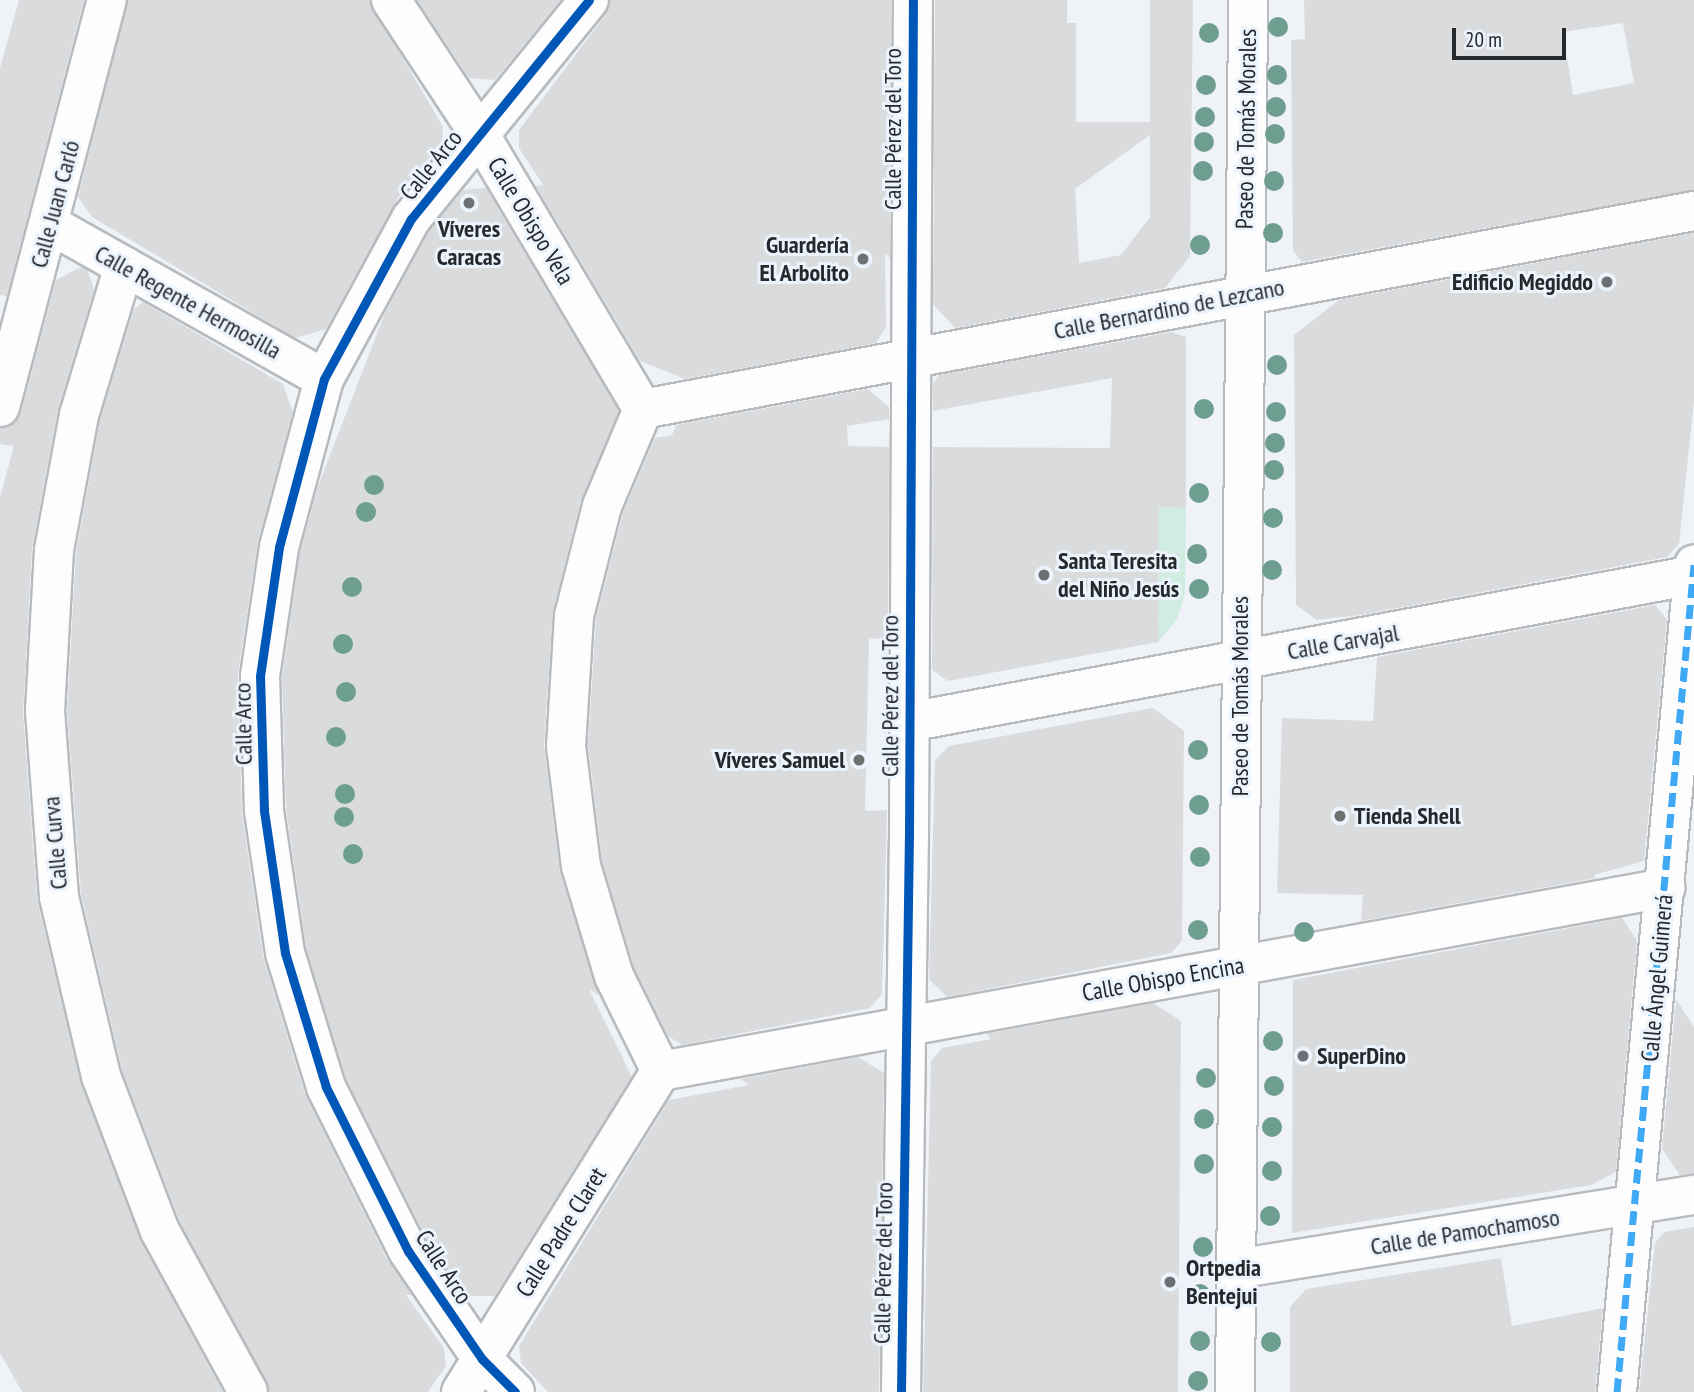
<!DOCTYPE html>
<html>
<head>
<meta charset="utf-8">
<style>
  body { margin:0 }
  #map { position:relative; width:1694px; height:1392px; overflow:hidden; background:#eff3f8; font-family:"PT Sans Narrow",sans-serif }
  div>[style] { position:absolute }
  [style*='--x'] { left:calc(var(--x)*1px); top:calc(var(--y)*1px); width:calc(var(--w)*1px); rotate:calc(var(--a)*1deg) }
  .green>* { inset:0; background:#d1ece1 }
  .building>* { inset:0; background:#dadbdd }
  .roads { filter:drop-shadow(2px 0 #b7bbbe) drop-shadow(-2px 0 #b7bbbe) drop-shadow(0 2px #b7bbbe) drop-shadow(0 -2px #b7bbbe) }
  .minor>* { height:38px; margin:-19px; padding:0 19px; transform-origin:19px; border-radius:19px; background:#fdfdfe }
  .quiet>* { height:7px; margin-top:-3.5px; transform-origin:0; background:repeating-linear-gradient(90deg,#3fa9f5 0 14px,transparent 0 21px) }
  .cycleway>* { height:9px; margin:-4.5px; padding:0 4.5px; transform-origin:4.5px; border-radius:4.5px; background:#0057b8 }
  .trees>* { width:20px; height:20px; margin:-10px; border-radius:50%; background:#6e9e90 }
  .dots>* { width:19px; height:19px; translate:-50% -50%; box-sizing:border-box; border:4px solid #ebf3fc; border-radius:50% }
  span { translate:-50% -50%; white-space:nowrap; text-align:center; line-height:1.15; -webkit-text-stroke:6px #ebf3fc; paint-order:stroke }
  .street-label { font-size:24px; color:#26292c }
  .poi-label { font-size:24px; color:#26292c; font-weight:700 }
  .right { translate:-100% -50%; text-align:right }
  .left { translate:0 -50%; text-align:left }
  .scale { position:absolute; left:1452px; top:28px; width:114px; height:32px; box-sizing:border-box; border:4px solid #26292c; border-top:0; padding-left:9px; font-size:21px; line-height:24px; white-space:nowrap; color:#26292c; -webkit-text-stroke:5px #ebf3fc; paint-order:stroke }
</style>
</head>
<body>
<div id="map">
  <div class="green">
    <i style="clip-path:polygon(1159px 507px,1186px 508px,1185px 593px,1177px 619px,1158px 642px)"></i>
  </div>
  <div class="building">
    <i style="clip-path:polygon(19px 0,84px 0,7px 296px,0 295px,0 68px)"></i>
    <i style="clip-path:polygon(128px 0,369px 0,443px 127px,442px 142px,401px 193px,326px 329px,295px 338px,92px 217px,78px 197px)"></i>
    <i style="clip-path:polygon(417px 0,561px 0,495px 80px,469px 78px)"></i>
    <i style="clip-path:polygon(610px 0,891px 0,890px 258px,885px 253px,886px 327px,876px 343px,685px 379px,640px 361px,536px 186px,543px 185px,519px 148px,519px 130px,606px 14px)"></i>
    <i style="clip-path:polygon(evenodd,935px 0,1067px 0,1067px 23px,1076px 23px,1076px 122px,1150px 122px,1150px 0,1193px 0,1190px 256px,1165px 288px,955px 328px,933px 304px,935px 0,1150px 135px,1150px 217px,1121px 255px,1079px 263px,1075px 189px,1150px 135px)"></i>
    <i style="clip-path:polygon(evenodd,1304px 0,1694px 0,1694px 190px,1302px 262px,1293px 251px,1291px 40px,1305px 39px,1304px 0,1623px 23px,1634px 83px,1573px 95px,1563px 32px,1623px 23px)"></i>
    <i style="clip-path:polygon(486px 188px,619px 411px,581px 500px,553px 611px,544px 745px,560px 872px,599px 995px,589px 989px,632px 1077px,495px 1296px,465px 1296px,427px 1240px,346px 1079px,306px 948px,286px 808px,282px 677px,300px 551px,318px 486px,385px 313px,429px 231px,463px 190px)"></i>
    <i style="clip-path:polygon(1694px 233px,1694px 401px,1679px 544px,1667px 557px,1361px 615px,1317px 620px,1296px 605px,1294px 335px,1339px 300px)"></i>
    <i style="clip-path:polygon(81px 267px,88px 271px,94px 290px,58px 409px,32px 549px,23px 713px,37px 899px,81px 1084px,141px 1241px,223px 1392px,22px 1392px,0 1353px,0 497px,14px 446px,0 444px,0 428px,15px 423px,21px 413px,56px 280px)"></i>
    <i style="clip-path:polygon(143px 302px,283px 384px,293px 412px,258px 541px,238px 673px,242px 813px,263px 956px,305px 1094px,388px 1261px,412px 1295px,406px 1295px,444px 1348px,446px 1366px,428px 1392px,270px 1392px,180px 1222px,122px 1070px,81px 894px,67px 711px,76px 553px,100px 420px,134px 309px)"></i>
    <i style="clip-path:polygon(1172px 332px,1186px 337px,1186px 508px,1159px 507px,1158px 642px,948px 681px,932px 670px,933px 447px,1110px 448px,1112px 378px,933px 411px,933px 384px,939px 375px)"></i>
    <i style="clip-path:polygon(868px 389px,889px 407px,889px 419px,847px 426px,848px 446px,889px 447px,888px 640px,869px 638px,865px 811px,887px 810px,882px 994px,870px 1008px,682px 1045px,668px 1036px,634px 968px,602px 861px,588px 745px,596px 619px,623px 513px,655px 438px,672px 435px,676px 425px)"></i>
    <i style="clip-path:polygon(1655px 605px,1667px 620px,1644px 861px,1594px 875px,1596px 878px,1361px 921px,1363px 895px,1277px 893px,1282px 718px,1373px 721px,1377px 657px)"></i>
    <i style="clip-path:polygon(1153px 708px,1184px 731px,1182px 941px,1171px 953px,947px 997px,929px 979px,935px 760px,949px 746px)"></i>
    <i style="clip-path:polygon(1622px 918px,1637px 940px,1616px 1172px,1591px 1185px,1292px 1233px,1293px 980px)"></i>
    <i style="clip-path:polygon(1676px 999px,1694px 1027px,1694px 1174px,1680px 1175px,1662px 1149px)"></i>
    <i style="clip-path:polygon(1153px 1003px,1181px 1021px,1178px 1392px,923px 1392px,931px 1061px,942px 1048px,991px 1039px,986px 1034px)"></i>
    <i style="clip-path:polygon(858px 1057px,884px 1073px,879px 1392px,548px 1392px,521px 1363px,519px 1346px,669px 1100px,749px 1085px,740px 1079px)"></i>
    <i style="clip-path:polygon(1694px 1227px,1694px 1392px,1639px 1392px,1655px 1243px,1664px 1232px)"></i>
    <i style="clip-path:polygon(1501px 1258px,1512px 1326px,1603px 1308px,1595px 1392px,1290px 1392px,1290px 1307px,1306px 1289px)"></i>
  </div>
  <div class="roads">
    <div class="minor">
      <i style="--x:391;--y:0;--w:162;--a:56.6"></i>
      <i style="--x:480;--y:135;--w:319;--a:59.3"></i>
      <i style="--x:51;--y:225;--w:313;--a:29.4"></i>
      <i style="--x:124;--y:266;--w:156;--a:106.8"></i>
      <i style="--x:79;--y:415;--w:137;--a:100.5"></i>
      <i style="--x:54;--y:550;--w:161;--a:93.2"></i>
      <i style="--x:45;--y:711;--w:187;--a:85.7"></i>
      <i style="--x:59;--y:897;--w:184;--a:76.8"></i>
      <i style="--x:101;--y:1076;--w:166;--a:69.2"></i>
      <i style="--x:160;--y:1231;--w:183;--a:61.3"></i>
      <i style="--x:0;--y:407;--w:421;--a:-75.3"></i>
      <i style="--x:643;--y:409;--w:1069;--a:-10.67"></i>
      <i style="--x:643;--y:409;--w:105;--a:112.9"></i>
      <i style="--x:602;--y:506;--w:114;--a:104.3"></i>
      <i style="--x:574;--y:616;--w:130;--a:93.5"></i>
      <i style="--x:566;--y:746;--w:121;--a:82.9"></i>
      <i style="--x:581;--y:866;--w:115;--a:73.3"></i>
      <i style="--x:614;--y:976;--w:106;--a:63.7"></i>
      <i style="--x:909;--y:722;--w:799;--a:-10.61"></i>
      <i style="--x:661;--y:1071;--w:1021;--a:-10.33"></i>
      <i style="--x:1236;--y:1269;--w:464;--a:-9.2"></i>
      <i style="--x:461;--y:1392;--w:378;--a:-58.1"></i>
      <i style="--x:515;--y:1392;--w:47;--a:-135"></i>
      <i style="--x:482;--y:1359;--w:131;--a:-124.4"></i>
      <i style="--x:408;--y:1251;--w:183;--a:-116.6"></i>
      <i style="--x:326;--y:1087;--w:140;--a:-107"></i>
      <i style="--x:285;--y:953;--w:145;--a:-98.4"></i>
      <i style="--x:264;--y:810;--w:134;--a:-91.7"></i>
      <i style="--x:260;--y:676;--w:130;--a:-81.6"></i>
      <i style="--x:279;--y:547;--w:174;--a:-75"></i>
      <i style="--x:324;--y:379;--w:182;--a:-61.5"></i>
      <i style="--x:411;--y:219;--w:282;--a:-50.9"></i>
      <i style="--x:901;--y:1392;--w:558;--a:-89.18"></i>
      <i style="--x:909;--y:834;--w:834;--a:-89.73"></i>
      <i style="--x:1235;--y:1392;--w:1392;--a:-89.46"></i>
      <i style="--x:1617;--y:1392;--w:831;--a:-84.68"></i>
    </div>
  </div>
  <div class="quiet">
    <i style="--x:1617;--y:1392;--w:831;--a:-84.68"></i>
  </div>
  <div class="cycleway">
    <i style="--x:515;--y:1392;--w:47;--a:-135"></i>
    <i style="--x:482;--y:1359;--w:131;--a:-124.4"></i>
    <i style="--x:408;--y:1251;--w:183;--a:-116.6"></i>
    <i style="--x:326;--y:1087;--w:140;--a:-107"></i>
    <i style="--x:285;--y:953;--w:145;--a:-98.4"></i>
    <i style="--x:264;--y:810;--w:134;--a:-91.7"></i>
    <i style="--x:260;--y:676;--w:130;--a:-81.6"></i>
    <i style="--x:279;--y:547;--w:174;--a:-75"></i>
    <i style="--x:324;--y:379;--w:182;--a:-61.5"></i>
    <i style="--x:411;--y:219;--w:282;--a:-50.9"></i>
    <i style="--x:901;--y:1392;--w:558;--a:-89.18"></i>
    <i style="--x:909;--y:834;--w:834;--a:-89.73"></i>
  </div>
  <div class="trees">
    <i style="left:1278px;top:27px"></i>
    <i style="left:1209px;top:33px"></i>
    <i style="left:1277px;top:75px"></i>
    <i style="left:1206px;top:85px"></i>
    <i style="left:1276px;top:107px"></i>
    <i style="left:1205px;top:117px"></i>
    <i style="left:1275px;top:134px"></i>
    <i style="left:1204px;top:142px"></i>
    <i style="left:1203px;top:171px"></i>
    <i style="left:1274px;top:181px"></i>
    <i style="left:1273px;top:233px"></i>
    <i style="left:1200px;top:245px"></i>
    <i style="left:1277px;top:365px"></i>
    <i style="left:1204px;top:409px"></i>
    <i style="left:1276px;top:412px"></i>
    <i style="left:1275px;top:443px"></i>
    <i style="left:1274px;top:470px"></i>
    <i style="left:374px;top:485px"></i>
    <i style="left:1199px;top:493px"></i>
    <i style="left:366px;top:512px"></i>
    <i style="left:1273px;top:518px"></i>
    <i style="left:1197px;top:554px"></i>
    <i style="left:1272px;top:570px"></i>
    <i style="left:352px;top:587px"></i>
    <i style="left:1199px;top:589px"></i>
    <i style="left:343px;top:644px"></i>
    <i style="left:346px;top:692px"></i>
    <i style="left:336px;top:737px"></i>
    <i style="left:1198px;top:750px"></i>
    <i style="left:345px;top:794px"></i>
    <i style="left:1199px;top:805px"></i>
    <i style="left:344px;top:817px"></i>
    <i style="left:353px;top:854px"></i>
    <i style="left:1200px;top:857px"></i>
    <i style="left:1198px;top:930px"></i>
    <i style="left:1304px;top:932px"></i>
    <i style="left:1273px;top:1041px"></i>
    <i style="left:1206px;top:1078px"></i>
    <i style="left:1274px;top:1086px"></i>
    <i style="left:1204px;top:1119px"></i>
    <i style="left:1272px;top:1127px"></i>
    <i style="left:1204px;top:1164px"></i>
    <i style="left:1272px;top:1171px"></i>
    <i style="left:1270px;top:1216px"></i>
    <i style="left:1203px;top:1247px"></i>
    <i style="left:1200px;top:1294px"></i>
    <i style="left:1200px;top:1341px"></i>
    <i style="left:1271px;top:1342px"></i>
    <i style="left:1198px;top:1381px"></i>
  </div>
  <div class="dots">
    <i style="left:469px;top:203px;background:#6c7073"></i>
    <i style="left:863px;top:259px;background:#6c7073"></i>
    <i style="left:1607px;top:282px;background:#6c7073"></i>
    <i style="left:1044px;top:575px;background:#6c7073"></i>
    <i style="left:859px;top:760px;background:#6c7073"></i>
    <i style="left:1340px;top:816px;background:#6c7073"></i>
    <i style="left:1303px;top:1056px;background:#6c7073"></i>
    <i style="left:1170px;top:1282px;background:#6c7073"></i>
  </div>
  <div class="street-label">
    <span style="left:893px;top:129px;rotate:-90deg">Calle Pérez del Toro</span>
    <span style="left:1246px;top:129px;rotate:-89deg">Paseo de Tomás Morales</span>
    <span style="left:431px;top:165px;rotate:-51deg">Calle Arco</span>
    <span style="left:55px;top:204px;rotate:-75deg">Calle Juan Carló</span>
    <span style="left:531px;top:221px;rotate:59deg">Calle Obispo Vela</span>
    <span style="left:188px;top:302px;rotate:29deg">Calle Regente Hermosilla</span>
    <span style="left:1169px;top:309px;rotate:-11deg">Calle Bernardino de Lezcano</span>
    <span style="left:1343px;top:642px;rotate:-10deg">Calle Carvajal</span>
    <span style="left:890px;top:696px;rotate:-90deg">Calle Pérez del Toro</span>
    <span style="left:1240px;top:696px;rotate:-90deg">Paseo de Tomás Morales</span>
    <span style="left:243px;top:724px;rotate:-91deg">Calle Arco</span>
    <span style="left:55px;top:843px;rotate:-95deg">Calle Curva</span>
    <span style="left:1657px;top:978px;rotate:-85deg">Calle Ángel Guimerá</span>
    <span style="left:1163px;top:979px;rotate:-10deg">Calle Obispo Encina</span>
    <span style="left:561px;top:1232px;rotate:-58deg">Calle Padre Claret</span>
    <span style="left:1465px;top:1232px;rotate:-9deg">Calle de Pamochamoso</span>
    <span style="left:883px;top:1263px;rotate:-89deg">Calle Pérez del Toro</span>
    <span style="left:444px;top:1267px;rotate:57deg">Calle Arco</span>
  </div>
  <div class="poi-label">
    <span style="left:469px;top:243px">Víveres<br>Caracas</span>
    <span class="right" style="left:849px;top:259px">Guardería<br>El Arbolito</span>
    <span class="right" style="left:1593px;top:282px">Edificio Megiddo</span>
    <span class="left" style="left:1058px;top:575px">Santa Teresita<br>del Niño Jesús</span>
    <span class="right" style="left:845px;top:760px">Víveres Samuel</span>
    <span class="left" style="left:1354px;top:816px">Tienda Shell</span>
    <span class="left" style="left:1317px;top:1056px">SuperDino</span>
    <span class="left" style="left:1186px;top:1282px">Ortpedia<br>Bentejui</span>
  </div>
  <div class="scale">20 m</div>
</div>
</body>
</html>
